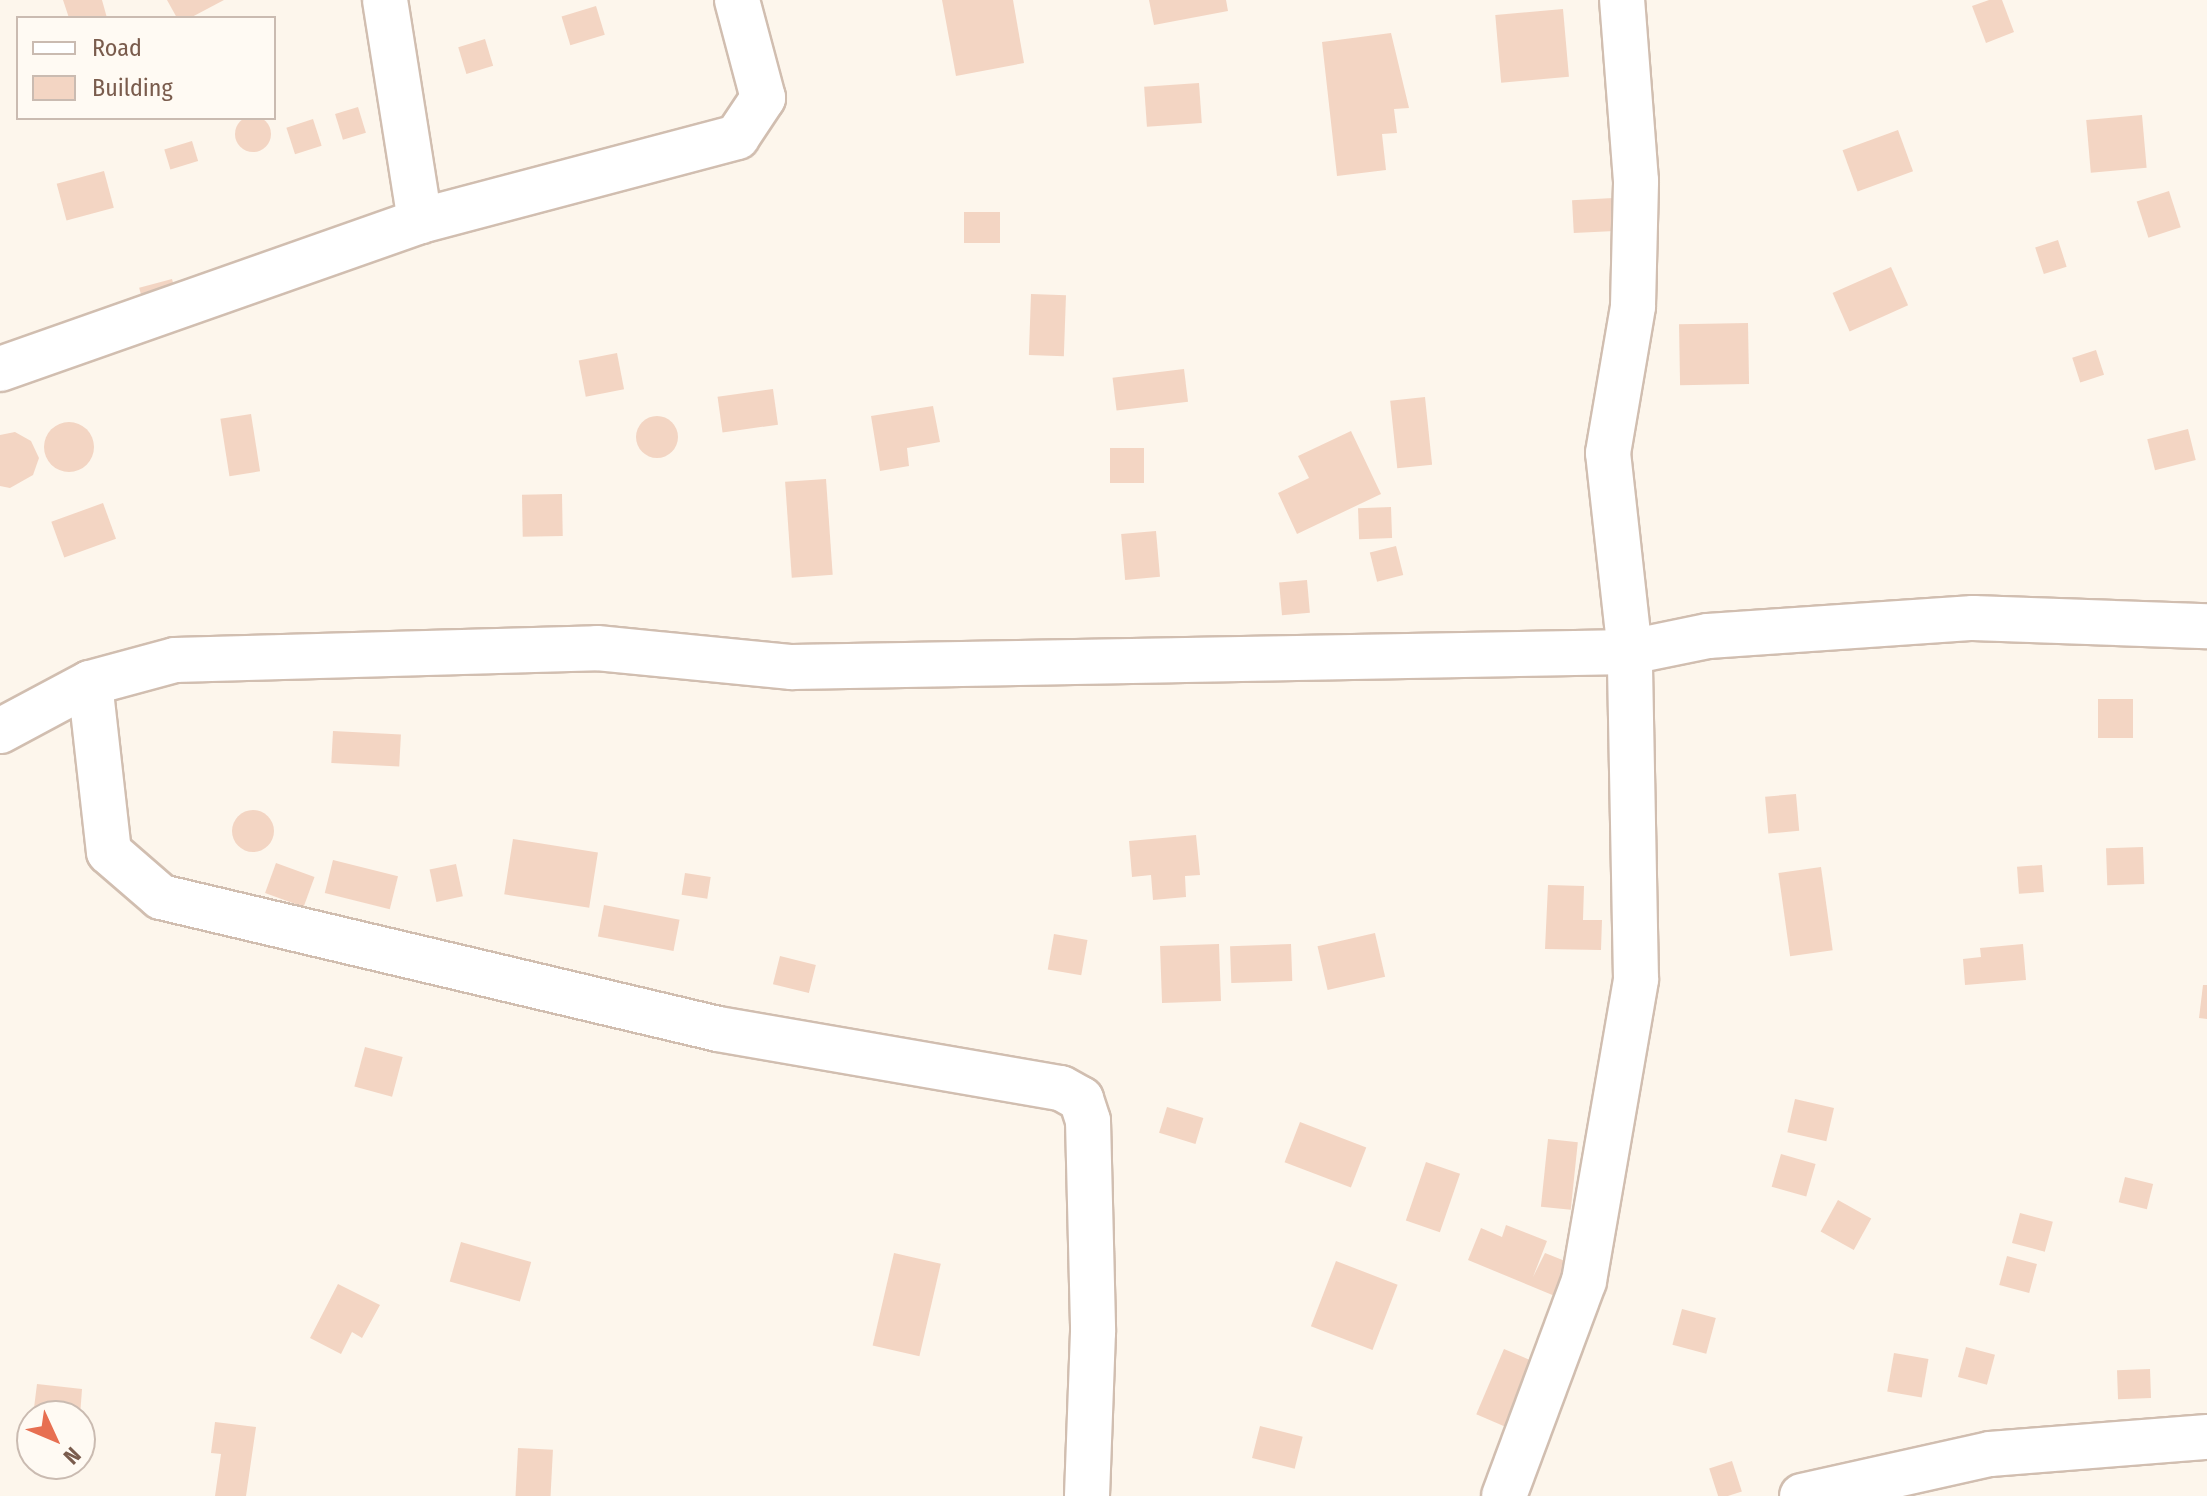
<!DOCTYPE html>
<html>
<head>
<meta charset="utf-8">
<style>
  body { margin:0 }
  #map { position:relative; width:2207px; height:1496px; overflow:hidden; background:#fdf6ec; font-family:"Fira Sans Condensed",sans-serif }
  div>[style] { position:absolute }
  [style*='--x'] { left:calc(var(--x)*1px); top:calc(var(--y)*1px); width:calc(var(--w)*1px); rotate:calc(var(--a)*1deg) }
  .building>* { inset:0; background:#f3d5c3; transform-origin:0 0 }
  .round { border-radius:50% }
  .roads { filter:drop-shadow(2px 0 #d1beb0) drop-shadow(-2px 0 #d1beb0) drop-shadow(0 2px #d1beb0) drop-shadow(0 -2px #d1beb0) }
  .minor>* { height:44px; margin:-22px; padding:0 22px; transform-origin:22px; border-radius:22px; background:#fff }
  span { translate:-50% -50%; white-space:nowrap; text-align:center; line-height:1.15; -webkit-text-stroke:8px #fffaf3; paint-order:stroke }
  .legend { position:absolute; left:16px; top:16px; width:260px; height:104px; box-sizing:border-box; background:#fffaf3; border:2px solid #cabbb1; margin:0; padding:10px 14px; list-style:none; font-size:24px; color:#7a5c4d }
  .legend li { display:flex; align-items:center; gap:16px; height:40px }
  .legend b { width:40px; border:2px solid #cabbb1 }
  .north { position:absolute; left:16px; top:1400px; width:80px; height:80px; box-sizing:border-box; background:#fffaf3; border:2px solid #cabbb1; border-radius:50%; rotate:134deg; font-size:22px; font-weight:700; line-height:32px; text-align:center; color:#7a5c4d }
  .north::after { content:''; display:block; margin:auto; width:28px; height:36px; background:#e76f51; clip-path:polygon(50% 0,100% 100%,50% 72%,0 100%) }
</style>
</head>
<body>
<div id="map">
  <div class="building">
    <i style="clip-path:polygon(63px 0,102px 0,107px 18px,69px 18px)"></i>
    <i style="clip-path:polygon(167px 0,224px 0,190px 18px,177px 18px)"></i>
    <i style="clip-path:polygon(942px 0,1013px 0,1024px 63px,956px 76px)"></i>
    <i style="clip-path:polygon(1149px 0,1226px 0,1228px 11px,1154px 25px)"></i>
    <i style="clip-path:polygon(1989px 0,2002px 0,2014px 32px,1986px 43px,1972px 6px)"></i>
    <i style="left:596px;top:6px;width:30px;height:36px;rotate:73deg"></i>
    <i style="left:1563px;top:9px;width:68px;height:68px;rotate:85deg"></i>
    <i style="clip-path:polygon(1391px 33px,1409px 108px,1394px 109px,1397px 133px,1382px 134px,1386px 170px,1337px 176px,1322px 42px)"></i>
    <i style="left:485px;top:39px;width:28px;height:28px;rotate:73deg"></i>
    <i style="left:1199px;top:83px;width:40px;height:55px;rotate:86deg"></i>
    <i style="left:358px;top:107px;width:27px;height:24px;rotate:73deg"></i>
    <i style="left:2142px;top:115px;width:53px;height:56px;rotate:85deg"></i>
    <i class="round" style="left:235px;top:116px;width:36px;height:36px"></i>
    <i style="left:313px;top:119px;width:28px;height:28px;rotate:72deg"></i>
    <i style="left:1898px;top:130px;width:44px;height:59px;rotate:70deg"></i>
    <i style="left:192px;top:141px;width:21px;height:29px;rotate:73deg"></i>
    <i style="left:104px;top:171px;width:38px;height:49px;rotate:75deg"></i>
    <i style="left:2169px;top:191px;width:38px;height:34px;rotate:72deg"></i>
    <i style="left:1613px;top:198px;width:33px;height:41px;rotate:87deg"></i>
    <i style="left:1000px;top:212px;width:31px;height:36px;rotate:90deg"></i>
    <i style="left:2058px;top:240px;width:28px;height:24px;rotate:72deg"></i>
    <i style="left:1891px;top:267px;width:42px;height:64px;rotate:66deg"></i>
    <i style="left:172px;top:279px;width:23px;height:34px;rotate:75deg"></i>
    <i style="left:1031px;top:294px;width:35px;height:61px;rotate:2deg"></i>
    <i style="left:1748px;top:323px;width:61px;height:69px;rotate:89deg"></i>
    <i style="left:2096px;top:350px;width:26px;height:25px;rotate:72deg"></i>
    <i style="left:617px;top:353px;width:37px;height:39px;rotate:79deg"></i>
    <i style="left:1184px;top:369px;width:33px;height:72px;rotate:83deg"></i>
    <i style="left:773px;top:389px;width:36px;height:56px;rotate:82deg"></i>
    <i style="left:1425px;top:397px;width:68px;height:35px;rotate:84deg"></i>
    <i style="clip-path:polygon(933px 406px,940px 442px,907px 448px,909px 466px,880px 471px,871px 416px)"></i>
    <i style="left:251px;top:414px;width:58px;height:31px;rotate:81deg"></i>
    <i class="round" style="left:636px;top:416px;width:42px;height:42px"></i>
    <i class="round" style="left:44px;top:422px;width:50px;height:50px"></i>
    <i style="left:2188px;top:429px;width:32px;height:42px;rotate:76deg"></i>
    <i style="clip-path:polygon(1351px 431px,1381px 494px,1297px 534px,1278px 493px,1309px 478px,1298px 456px)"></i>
    <i style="clip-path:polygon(15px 432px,31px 441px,39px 458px,33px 475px,10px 488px,0 486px,0 435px)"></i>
    <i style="left:1110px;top:448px;width:34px;height:35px"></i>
    <i style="left:826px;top:479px;width:96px;height:41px;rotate:86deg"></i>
    <i style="left:562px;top:494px;width:42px;height:40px;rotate:89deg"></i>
    <i style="left:103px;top:503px;width:38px;height:55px;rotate:70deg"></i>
    <i style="left:1391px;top:507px;width:31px;height:33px;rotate:88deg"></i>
    <i style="left:1156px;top:531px;width:46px;height:35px;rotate:85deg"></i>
    <i style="left:1396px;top:546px;width:30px;height:27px;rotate:76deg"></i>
    <i style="left:1307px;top:580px;width:33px;height:28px;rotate:85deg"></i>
    <i style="left:2133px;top:699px;width:39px;height:35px;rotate:90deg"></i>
    <i style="left:333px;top:731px;width:68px;height:32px;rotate:3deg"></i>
    <i style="left:1796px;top:794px;width:37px;height:31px;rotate:85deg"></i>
    <i class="round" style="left:232px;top:810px;width:42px;height:42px"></i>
    <i style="clip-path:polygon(1196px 835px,1200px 875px,1185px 876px,1186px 897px,1153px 900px,1151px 875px,1132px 877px,1129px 841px)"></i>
    <i style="left:513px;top:839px;width:86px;height:56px;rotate:9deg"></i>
    <i style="left:2143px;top:847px;width:37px;height:37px;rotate:88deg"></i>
    <i style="left:333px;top:860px;width:67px;height:34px;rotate:14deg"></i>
    <i style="left:276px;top:863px;width:41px;height:32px;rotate:20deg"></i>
    <i style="left:456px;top:864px;width:33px;height:27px;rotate:78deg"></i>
    <i style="left:2042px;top:865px;width:27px;height:25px;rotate:86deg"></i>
    <i style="left:1821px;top:867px;width:84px;height:43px;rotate:82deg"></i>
    <i style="left:685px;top:873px;width:26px;height:22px;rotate:9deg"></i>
    <i style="clip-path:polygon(1548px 885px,1584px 886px,1583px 920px,1602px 920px,1601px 950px,1545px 949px)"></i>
    <i style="left:604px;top:905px;width:77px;height:32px;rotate:11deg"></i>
    <i style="left:1375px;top:933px;width:45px;height:59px;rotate:77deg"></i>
    <i style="left:1054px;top:934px;width:34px;height:36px;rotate:10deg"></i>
    <i style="left:1219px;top:944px;width:57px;height:59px;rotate:88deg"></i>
    <i style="left:1291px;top:944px;width:37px;height:61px;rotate:88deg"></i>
    <i style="clip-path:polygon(2023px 944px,2026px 980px,1965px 985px,1963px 959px,1981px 957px,1980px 948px)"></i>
    <i style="left:780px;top:956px;width:37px;height:29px;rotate:14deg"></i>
    <i style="clip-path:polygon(2203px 985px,2207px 985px,2207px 1019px,2199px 1018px)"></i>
    <i style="left:365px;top:1047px;width:39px;height:41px;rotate:15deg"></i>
    <i style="left:1795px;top:1099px;width:40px;height:34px;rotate:13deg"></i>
    <i style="left:1167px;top:1107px;width:38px;height:27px;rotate:17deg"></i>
    <i style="left:1300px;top:1122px;width:71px;height:43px;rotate:21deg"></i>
    <i style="left:1548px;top:1139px;width:30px;height:68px;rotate:6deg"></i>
    <i style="left:1781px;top:1154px;width:36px;height:34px;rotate:16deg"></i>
    <i style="left:1426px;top:1162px;width:36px;height:62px;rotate:19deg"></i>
    <i style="left:2125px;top:1177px;width:29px;height:26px;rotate:14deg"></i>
    <i style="left:1838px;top:1200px;width:38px;height:36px;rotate:29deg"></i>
    <i style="left:2020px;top:1213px;width:34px;height:31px;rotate:15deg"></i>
    <i style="clip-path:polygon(1506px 1225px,1547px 1241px,1533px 1277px,1545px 1253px,1575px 1265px,1562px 1299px,1468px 1260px,1481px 1228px,1502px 1237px)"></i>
    <i style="left:461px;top:1242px;width:73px;height:41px;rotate:16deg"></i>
    <i style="left:894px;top:1253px;width:48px;height:95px;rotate:13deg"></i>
    <i style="left:2007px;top:1256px;width:31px;height:30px;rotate:15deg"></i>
    <i style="left:1336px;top:1261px;width:66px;height:70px;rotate:21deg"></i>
    <i style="clip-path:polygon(338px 1284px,380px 1305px,362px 1338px,352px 1332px,341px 1354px,310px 1338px)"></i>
    <i style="left:1682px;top:1309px;width:35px;height:37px;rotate:15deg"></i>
    <i style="left:1966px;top:1347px;width:30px;height:31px;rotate:15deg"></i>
    <i style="left:1504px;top:1349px;width:36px;height:71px;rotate:23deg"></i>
    <i style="left:1894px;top:1353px;width:35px;height:39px;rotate:10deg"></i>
    <i style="left:2150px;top:1369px;width:29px;height:33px;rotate:88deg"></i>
    <i style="clip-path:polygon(37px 1384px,82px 1389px,80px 1416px,33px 1416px)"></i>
    <i style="clip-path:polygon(215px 1422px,256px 1427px,246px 1496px,215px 1496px,221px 1454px,211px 1453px)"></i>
    <i style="left:1260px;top:1426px;width:44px;height:33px;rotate:14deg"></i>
    <i style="left:518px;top:1448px;width:35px;height:48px;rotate:3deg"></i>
    <i style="left:1732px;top:1461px;width:32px;height:24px;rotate:72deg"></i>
  </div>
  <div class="roads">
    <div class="minor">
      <i style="--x:385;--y:0;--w:224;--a:81"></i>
      <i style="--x:0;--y:369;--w:445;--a:-19.4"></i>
      <i style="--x:420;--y:221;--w:328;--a:-14.8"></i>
      <i style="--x:737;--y:137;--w:47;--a:-56.3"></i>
      <i style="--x:763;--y:98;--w:101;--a:-104.9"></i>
      <i style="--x:90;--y:683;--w:170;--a:83.6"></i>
      <i style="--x:109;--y:852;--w:69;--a:40.9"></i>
      <i style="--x:161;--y:897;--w:572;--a:13.33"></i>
      <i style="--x:718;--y:1029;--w:348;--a:9.8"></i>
      <i style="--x:1061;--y:1088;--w:23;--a:29"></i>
      <i style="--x:1081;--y:1099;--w:23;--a:72"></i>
      <i style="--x:1088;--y:1121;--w:211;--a:88.6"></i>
      <i style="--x:1093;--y:1332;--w:164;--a:92.1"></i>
      <i style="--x:0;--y:731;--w:102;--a:-28.1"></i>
      <i style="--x:90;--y:683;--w:88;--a:-15.1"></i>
      <i style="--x:175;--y:660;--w:422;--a:-1.6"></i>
      <i style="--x:597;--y:648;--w:196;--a:5.6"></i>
      <i style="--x:792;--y:667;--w:838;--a:-1.03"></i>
      <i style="--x:1630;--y:652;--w:80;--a:-11.6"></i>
      <i style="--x:1708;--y:636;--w:266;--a:-3.9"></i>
      <i style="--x:1973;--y:618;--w:234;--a:2"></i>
      <i style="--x:1504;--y:1496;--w:229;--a:-69.6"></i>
      <i style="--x:1584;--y:1281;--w:306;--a:-80.2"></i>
      <i style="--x:1636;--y:979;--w:327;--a:-91.1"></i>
      <i style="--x:1630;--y:652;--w:200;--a:-96.3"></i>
      <i style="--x:1608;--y:453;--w:149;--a:-80.3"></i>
      <i style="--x:1633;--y:306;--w:125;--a:-88.6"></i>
      <i style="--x:1636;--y:181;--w:182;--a:-94.4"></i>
      <i style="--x:1802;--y:1496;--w:193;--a:-12.6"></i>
      <i style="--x:1990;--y:1454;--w:218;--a:-4.5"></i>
    </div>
  </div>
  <ul class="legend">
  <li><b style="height:10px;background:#fff"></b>Road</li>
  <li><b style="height:22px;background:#f3d5c3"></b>Building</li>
  </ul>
  <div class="north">N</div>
</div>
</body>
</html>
